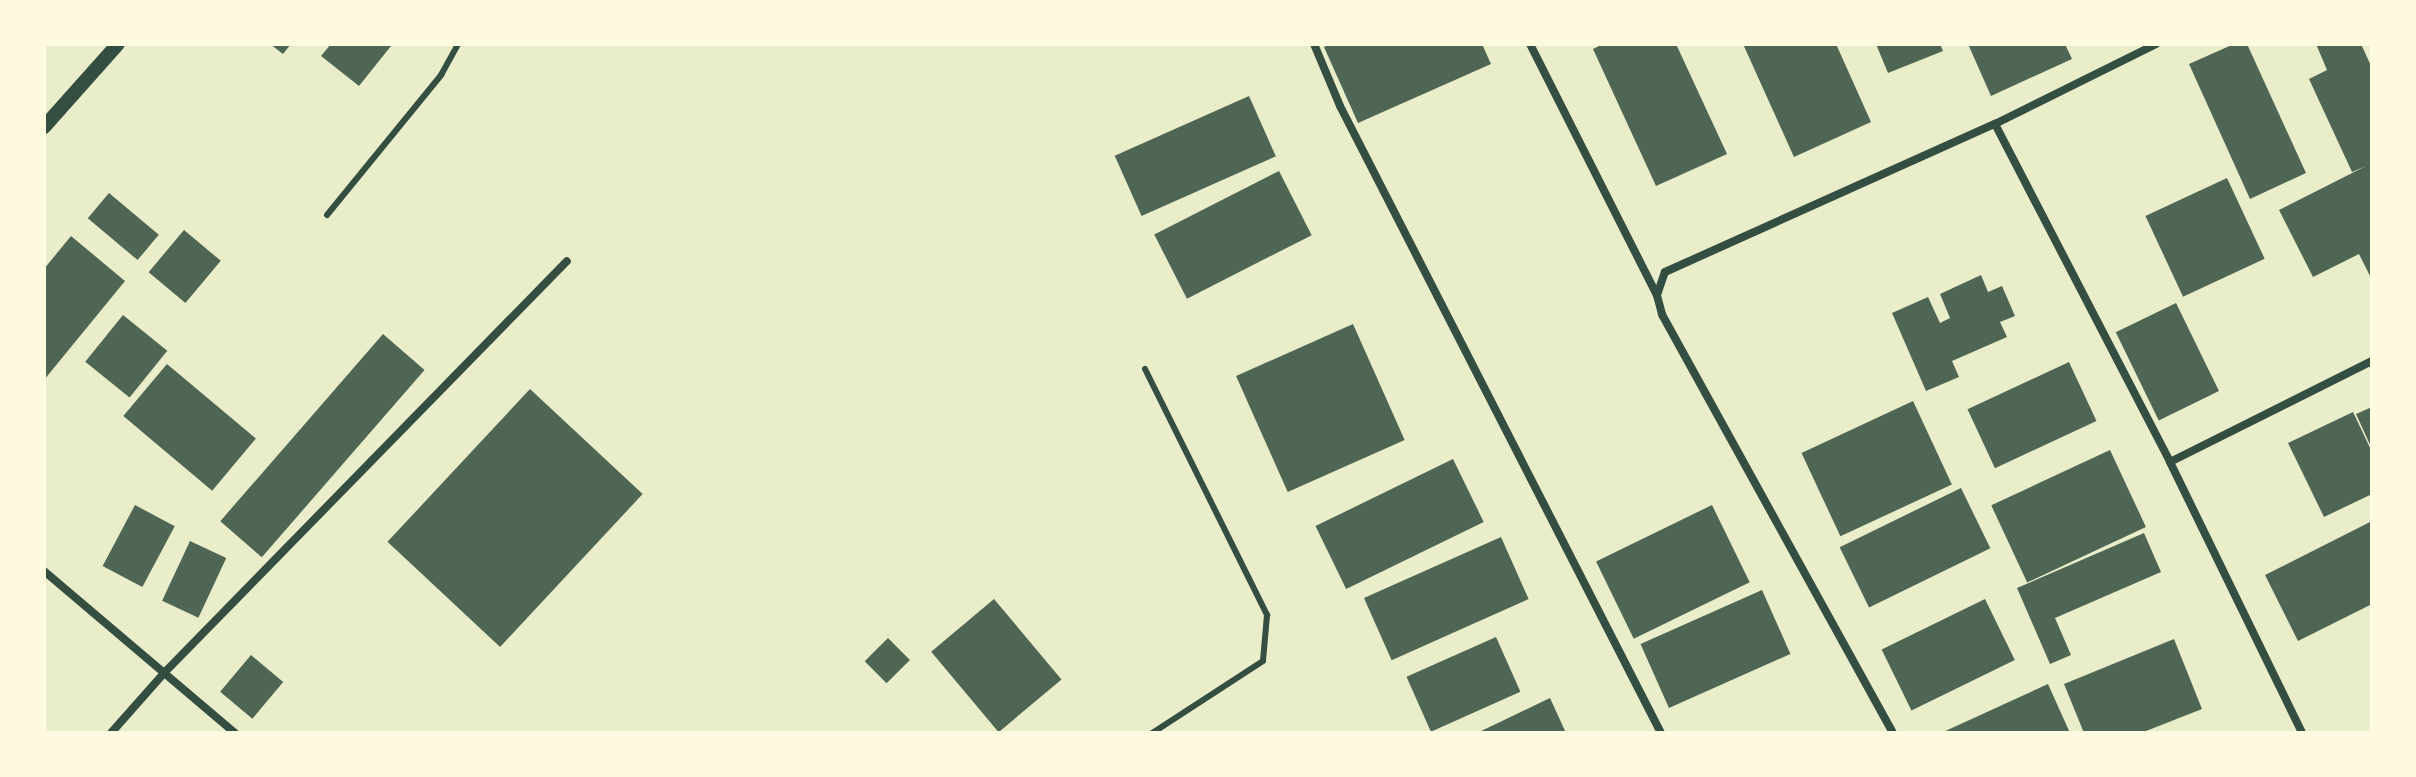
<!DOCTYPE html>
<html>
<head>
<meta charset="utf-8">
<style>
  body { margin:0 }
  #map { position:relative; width:2416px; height:777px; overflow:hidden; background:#e9edc9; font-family:"Open Sans",sans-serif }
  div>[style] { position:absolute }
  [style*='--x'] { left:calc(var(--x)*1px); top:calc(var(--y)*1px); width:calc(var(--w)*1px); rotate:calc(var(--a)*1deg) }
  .building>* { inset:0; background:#4f6655; transform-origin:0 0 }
  .service>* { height:6px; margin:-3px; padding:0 3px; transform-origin:3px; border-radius:3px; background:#344e41 }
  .minor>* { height:8px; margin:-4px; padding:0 4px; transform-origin:4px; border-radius:4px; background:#344e41 }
  .tertiary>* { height:14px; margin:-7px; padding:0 7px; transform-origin:7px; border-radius:7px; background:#344e41 }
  span { translate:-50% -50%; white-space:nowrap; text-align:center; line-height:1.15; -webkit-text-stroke:7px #fefae0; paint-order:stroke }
  .frame { position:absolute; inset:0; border:46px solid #fefae0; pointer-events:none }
</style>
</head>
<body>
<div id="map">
  <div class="building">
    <i style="clip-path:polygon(270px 44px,291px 44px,283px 54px)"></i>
    <i style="clip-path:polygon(331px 44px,389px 44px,391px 46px,359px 86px,321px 56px)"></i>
    <i style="clip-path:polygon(1331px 44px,1482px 44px,1491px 64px,1358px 123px,1324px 47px)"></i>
    <i style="clip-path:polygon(1603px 44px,1676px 44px,1727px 154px,1656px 186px,1593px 49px)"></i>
    <i style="clip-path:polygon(1743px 44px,1836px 44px,1871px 122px,1794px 157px)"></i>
    <i style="clip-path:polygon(1876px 44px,1940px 44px,1943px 51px,1888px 73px)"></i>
    <i style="clip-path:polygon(1968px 44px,2065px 44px,2072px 59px,1991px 96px)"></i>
    <i style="clip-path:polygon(2234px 44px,2247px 44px,2306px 173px,2250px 199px,2189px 64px)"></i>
    <i style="clip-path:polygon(2316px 44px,2361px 44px,2372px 68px,2372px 280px,2359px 254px,2313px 277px,2279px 210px,2366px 166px,2352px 172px,2309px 79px,2327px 70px)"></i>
    <i style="left:1249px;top:96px;width:66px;height:147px;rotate:66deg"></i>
    <i style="left:1279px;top:171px;width:72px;height:140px;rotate:63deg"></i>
    <i style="left:2227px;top:178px;width:89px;height:90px;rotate:65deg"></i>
    <i style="left:109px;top:193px;width:65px;height:33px;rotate:40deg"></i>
    <i style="left:184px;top:230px;width:48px;height:55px;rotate:40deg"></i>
    <i style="clip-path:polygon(71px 236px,125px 281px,44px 380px,44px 269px)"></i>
    <i style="clip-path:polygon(1981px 275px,1988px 292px,2002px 286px,2015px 316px,2000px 322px,2007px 337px,1952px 361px,1959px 377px,1926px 391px,1892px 313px,1928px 297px,1940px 323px,1950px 318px,1940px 294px)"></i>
    <i style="left:2176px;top:303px;width:98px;height:67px;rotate:64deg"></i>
    <i style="left:123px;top:315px;width:57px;height:60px;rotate:39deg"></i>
    <i style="left:1353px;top:324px;width:127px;height:128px;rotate:66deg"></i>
    <i style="left:383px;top:334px;width:55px;height:248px;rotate:41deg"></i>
    <i style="left:2069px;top:362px;width:65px;height:112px;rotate:65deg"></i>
    <i style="left:167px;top:364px;width:116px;height:68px;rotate:40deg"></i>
    <i style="left:530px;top:389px;width:154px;height:209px;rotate:43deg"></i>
    <i style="left:1913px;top:401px;width:92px;height:123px;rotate:65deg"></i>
    <i style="clip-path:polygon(2372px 407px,2372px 449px,2356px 414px)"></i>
    <i style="clip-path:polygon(2353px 412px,2372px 452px,2372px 494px,2324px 517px,2288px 443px)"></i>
    <i style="left:2110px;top:450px;width:85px;height:131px;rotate:65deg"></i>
    <i style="left:1453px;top:459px;width:70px;height:153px;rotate:64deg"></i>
    <i style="left:1961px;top:488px;width:67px;height:135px;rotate:64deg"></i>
    <i style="left:135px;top:505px;width:45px;height:69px;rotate:28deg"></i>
    <i style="left:1712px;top:505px;width:86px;height:129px;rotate:64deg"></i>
    <i style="clip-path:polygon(2372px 521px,2372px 604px,2298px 641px,2265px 575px)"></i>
    <i style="clip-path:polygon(2144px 533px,2161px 572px,2055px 618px,2071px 655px,2050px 664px,2017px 588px)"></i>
    <i style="left:1501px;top:537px;width:68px;height:150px;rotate:66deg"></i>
    <i style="left:190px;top:541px;width:40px;height:66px;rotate:25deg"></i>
    <i style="left:1762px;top:590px;width:70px;height:133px;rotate:66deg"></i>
    <i style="left:994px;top:599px;width:105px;height:82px;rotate:50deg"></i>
    <i style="left:1985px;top:599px;width:68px;height:115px;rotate:64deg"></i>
    <i style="left:1496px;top:637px;width:60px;height:98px;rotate:66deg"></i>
    <i style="left:888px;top:638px;width:31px;height:33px;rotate:45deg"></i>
    <i style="clip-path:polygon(2174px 639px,2202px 709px,2141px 733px,2084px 733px,2064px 684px)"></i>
    <i style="left:251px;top:655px;width:42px;height:48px;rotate:40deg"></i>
    <i style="clip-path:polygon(2048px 684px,2070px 733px,1941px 733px)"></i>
    <i style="clip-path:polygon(1550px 698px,1566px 733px,1477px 733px)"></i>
  </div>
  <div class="service">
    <i style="--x:327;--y:215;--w:181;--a:-50.8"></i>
    <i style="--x:441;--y:75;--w:35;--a:-61"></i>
    <i style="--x:1145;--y:369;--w:275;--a:63.6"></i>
    <i style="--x:1267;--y:615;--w:46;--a:95"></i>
    <i style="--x:1263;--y:661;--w:132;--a:147"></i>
  </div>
  <div class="minor">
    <i style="--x:1314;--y:44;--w:67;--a:67.2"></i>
    <i style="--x:1340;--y:106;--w:704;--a:62.89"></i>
    <i style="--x:1530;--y:44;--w:281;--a:63.2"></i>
    <i style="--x:1995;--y:124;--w:381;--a:62.6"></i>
    <i style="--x:2170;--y:462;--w:226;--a:-26.6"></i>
    <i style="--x:2170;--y:462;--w:301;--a:64"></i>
    <i style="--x:44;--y:571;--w:250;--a:40.3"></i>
    <i style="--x:111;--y:733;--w:80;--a:-48.5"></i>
    <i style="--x:164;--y:673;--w:576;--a:-45.63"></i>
    <i style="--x:1893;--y:733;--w:478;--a:-118.9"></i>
    <i style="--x:1662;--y:314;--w:20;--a:-105"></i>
    <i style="--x:1657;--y:295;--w:24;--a:-71"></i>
    <i style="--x:1665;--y:272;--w:362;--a:-24.2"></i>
    <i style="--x:1995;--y:124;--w:180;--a:-26.4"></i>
  </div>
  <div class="tertiary">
    <i style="--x:44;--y:127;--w:111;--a:-48.3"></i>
  </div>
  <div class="frame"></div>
</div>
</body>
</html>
